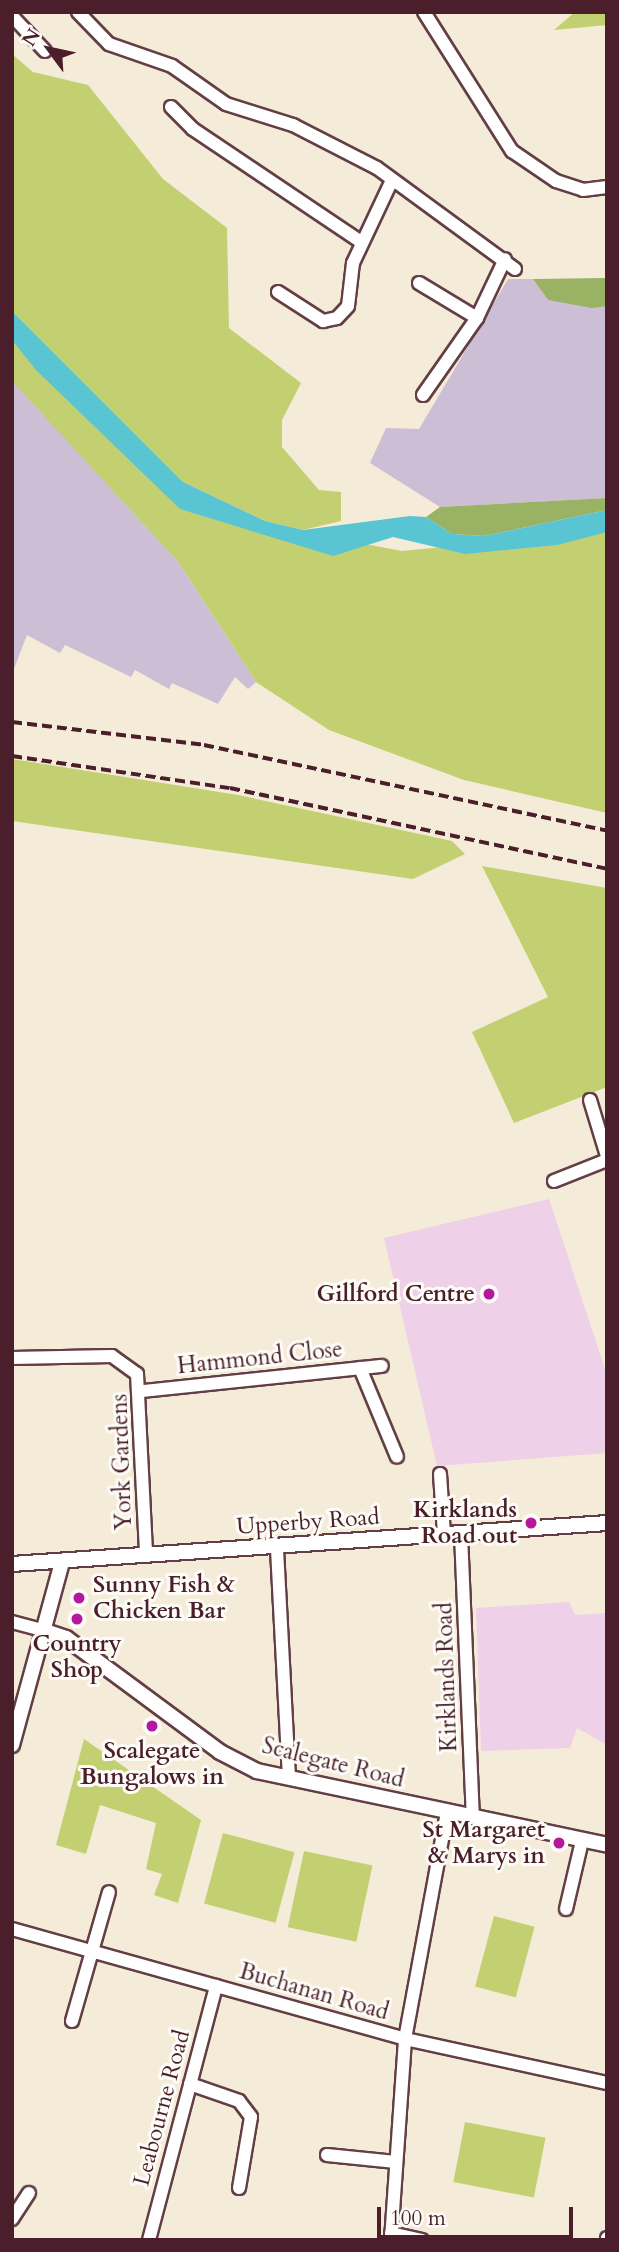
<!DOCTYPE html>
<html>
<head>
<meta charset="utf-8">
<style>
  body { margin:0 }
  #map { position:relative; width:619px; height:2252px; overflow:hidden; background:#f4ecd8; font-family:Cardo,serif }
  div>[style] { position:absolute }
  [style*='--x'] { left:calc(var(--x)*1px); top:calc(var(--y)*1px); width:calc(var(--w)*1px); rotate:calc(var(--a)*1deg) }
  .built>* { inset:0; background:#eed0e8 }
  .industrial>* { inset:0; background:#ccbed4 }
  .green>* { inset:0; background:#c2d072; transform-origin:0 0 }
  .forest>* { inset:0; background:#99b264 }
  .water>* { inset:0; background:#59c4d2 }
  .roads { filter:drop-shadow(2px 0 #643e45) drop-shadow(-2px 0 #643e45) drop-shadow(0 2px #643e45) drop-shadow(0 -2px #643e45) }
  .minor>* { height:12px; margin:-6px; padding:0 6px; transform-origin:6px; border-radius:6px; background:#fff }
  .tertiary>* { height:14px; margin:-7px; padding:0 7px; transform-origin:7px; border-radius:7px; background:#fff }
  .rail>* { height:3.5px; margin-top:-1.75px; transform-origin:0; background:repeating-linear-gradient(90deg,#4a1f2b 0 10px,transparent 0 15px) }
  .dots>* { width:19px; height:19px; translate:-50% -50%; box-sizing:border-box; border:4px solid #fdfcf7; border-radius:50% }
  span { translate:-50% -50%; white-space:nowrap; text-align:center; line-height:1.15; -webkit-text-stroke:6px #fdfcf7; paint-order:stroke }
  .poi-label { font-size:23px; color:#4a1f2b; font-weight:700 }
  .right { translate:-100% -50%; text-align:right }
  .left { translate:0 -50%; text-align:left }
  .street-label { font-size:23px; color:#4a1f2b }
  .frame { position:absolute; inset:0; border:14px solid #4a1f2b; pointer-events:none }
  .north { position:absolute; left:14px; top:14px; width:70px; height:70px; -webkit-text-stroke:5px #fdfcf7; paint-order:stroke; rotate:303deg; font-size:19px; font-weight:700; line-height:28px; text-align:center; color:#4a1f2b }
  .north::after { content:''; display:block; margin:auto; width:24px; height:32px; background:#4a1f2b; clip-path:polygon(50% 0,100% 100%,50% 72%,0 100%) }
  .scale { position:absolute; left:377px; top:2207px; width:196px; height:32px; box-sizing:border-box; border:4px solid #4a1f2b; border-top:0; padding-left:9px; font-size:21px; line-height:24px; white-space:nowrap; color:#4a1f2b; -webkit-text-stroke:5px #fdfcf7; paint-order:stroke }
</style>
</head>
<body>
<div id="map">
  <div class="built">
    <i style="clip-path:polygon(549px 1199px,607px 1375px,607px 1453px,437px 1466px,384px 1238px)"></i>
    <i style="clip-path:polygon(569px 1602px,575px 1615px,607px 1613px,607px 1745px,577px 1728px,570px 1748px,481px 1751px,476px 1608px)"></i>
  </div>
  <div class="industrial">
    <i style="clip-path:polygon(508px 279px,533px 279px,548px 300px,607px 306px,607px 498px,440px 507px,370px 463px,386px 428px,419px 429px)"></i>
    <i style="clip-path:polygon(12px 380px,179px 563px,256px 682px,248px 689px,235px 677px,218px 704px,172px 683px,169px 689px,135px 670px,131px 677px,65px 645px,60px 653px,27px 635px,12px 674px)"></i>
  </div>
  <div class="green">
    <i style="clip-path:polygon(575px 12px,607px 12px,607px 25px,554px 30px)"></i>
    <i style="clip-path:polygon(12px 54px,33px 72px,88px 85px,163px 179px,227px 228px,229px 328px,301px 383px,282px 420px,282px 447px,319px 490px,341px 492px,341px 521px,303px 530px,265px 521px,183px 482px,12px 311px)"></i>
    <i style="clip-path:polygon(12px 335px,181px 509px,402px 551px,607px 531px,607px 813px,464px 780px,329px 730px,256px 682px,179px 563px,12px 381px)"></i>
    <i style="clip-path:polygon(12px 759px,238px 795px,452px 841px,465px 854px,413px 879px,12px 821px)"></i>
    <i style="clip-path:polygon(482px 866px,607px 888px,607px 1087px,514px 1123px,472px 1032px,548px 997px)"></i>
    <i style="clip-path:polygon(84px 1739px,201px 1820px,178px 1903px,154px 1895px,162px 1874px,146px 1869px,156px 1823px,100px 1805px,86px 1854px,56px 1845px)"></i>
    <i style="left:223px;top:1833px;width:74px;height:73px;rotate:15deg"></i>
    <i style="left:304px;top:1851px;width:70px;height:78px;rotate:12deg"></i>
    <i style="left:494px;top:1916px;width:42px;height:73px;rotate:15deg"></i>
    <i style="left:465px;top:2122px;width:82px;height:61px;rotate:11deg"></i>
  </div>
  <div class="forest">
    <i style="clip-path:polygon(607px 278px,607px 306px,592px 308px,548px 300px,533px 279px)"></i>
    <i style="clip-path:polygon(607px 498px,607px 510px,484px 536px,452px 534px,426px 517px,440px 507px)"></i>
  </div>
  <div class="water">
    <i style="clip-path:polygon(12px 311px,183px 482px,265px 521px,303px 530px,410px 516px,426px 517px,452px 534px,484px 536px,607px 510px,607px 532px,557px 545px,465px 554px,393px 537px,333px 556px,180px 509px,36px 370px,12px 340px)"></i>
  </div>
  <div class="roads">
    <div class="minor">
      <i style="--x:78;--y:12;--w:45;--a:45.9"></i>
      <i style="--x:109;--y:44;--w:67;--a:19.2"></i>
      <i style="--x:172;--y:66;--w:66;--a:35.1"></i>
      <i style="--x:226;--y:104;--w:70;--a:17.4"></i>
      <i style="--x:293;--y:125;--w:94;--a:27.1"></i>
      <i style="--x:377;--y:168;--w:171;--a:36.2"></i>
      <i style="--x:424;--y:12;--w:165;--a:57.7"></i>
      <i style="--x:512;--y:151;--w:53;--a:34.3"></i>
      <i style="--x:556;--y:181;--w:28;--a:18"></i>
      <i style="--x:583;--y:190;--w:24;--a:-7"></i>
      <i style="--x:12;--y:16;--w:48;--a:46.7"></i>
      <i style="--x:171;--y:107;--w:31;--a:45"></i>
      <i style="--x:193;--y:129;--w:202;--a:33.9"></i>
      <i style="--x:419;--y:283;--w:68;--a:31.1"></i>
      <i style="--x:278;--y:292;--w:54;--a:32.8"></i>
      <i style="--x:323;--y:321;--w:14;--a:-12"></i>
      <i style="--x:337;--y:318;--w:16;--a:-47"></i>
      <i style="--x:348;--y:306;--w:43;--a:-83.4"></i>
      <i style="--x:353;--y:263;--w:92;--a:-64.8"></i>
      <i style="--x:423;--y:395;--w:94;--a:-55"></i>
      <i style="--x:477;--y:318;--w:65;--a:-64.6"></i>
      <i style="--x:590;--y:1100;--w:59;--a:73.1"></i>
      <i style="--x:554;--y:1181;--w:57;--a:-21.6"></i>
      <i style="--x:12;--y:1358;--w:100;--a:-1.1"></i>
      <i style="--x:112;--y:1356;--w:31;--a:36"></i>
      <i style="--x:137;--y:1374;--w:180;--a:87.1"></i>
      <i style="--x:360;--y:1368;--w:96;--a:67.4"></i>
      <i style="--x:143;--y:1391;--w:240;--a:-6"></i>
      <i style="--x:440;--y:1474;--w:61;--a:86.2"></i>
      <i style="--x:461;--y:1534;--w:284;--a:87.6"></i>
      <i style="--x:277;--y:1549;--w:229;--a:87"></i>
      <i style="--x:12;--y:1622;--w:34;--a:15"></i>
      <i style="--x:566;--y:1909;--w:70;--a:-76.8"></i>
      <i style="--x:12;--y:1929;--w:408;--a:15.6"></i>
      <i style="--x:405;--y:2039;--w:207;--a:12.3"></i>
      <i style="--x:72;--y:2021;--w:134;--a:-74"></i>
      <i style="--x:190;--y:2084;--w:52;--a:19.1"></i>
      <i style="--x:239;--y:2101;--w:20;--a:53"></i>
      <i style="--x:251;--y:2117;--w:72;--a:99.6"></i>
      <i style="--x:327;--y:2155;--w:69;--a:5.8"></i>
      <i style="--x:12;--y:2219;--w:31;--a:-57"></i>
      <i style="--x:391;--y:2233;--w:32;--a:13"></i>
      <i style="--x:149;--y:2240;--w:263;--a:-75.2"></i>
      <i style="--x:391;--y:2240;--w:201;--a:-86"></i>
      <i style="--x:405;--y:2039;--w:230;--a:-79.5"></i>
      <i style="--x:607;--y:2240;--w:2;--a:-90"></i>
    </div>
    <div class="tertiary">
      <i style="--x:12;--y:1564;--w:596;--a:-3.94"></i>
      <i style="--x:45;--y:1631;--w:22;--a:18"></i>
      <i style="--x:66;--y:1638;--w:192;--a:36.5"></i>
      <i style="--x:220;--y:1752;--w:42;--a:27.2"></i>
      <i style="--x:257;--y:1771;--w:358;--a:11.9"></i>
      <i style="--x:12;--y:1745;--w:190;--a:-74.7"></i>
    </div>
  </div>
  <div class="rail">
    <i style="--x:12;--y:722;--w:193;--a:6.8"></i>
    <i style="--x:204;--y:745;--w:412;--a:12"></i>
    <i style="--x:12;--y:756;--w:220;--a:8.4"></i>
    <i style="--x:230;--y:788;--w:386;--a:12.1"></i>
  </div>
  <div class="dots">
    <i style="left:489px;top:1294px;background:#b5179e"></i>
    <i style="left:531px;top:1523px;background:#b5179e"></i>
    <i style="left:79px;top:1598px;background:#b5179e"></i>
    <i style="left:77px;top:1619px;background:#b5179e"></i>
    <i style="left:152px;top:1726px;background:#b5179e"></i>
    <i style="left:559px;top:1843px;background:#b5179e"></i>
  </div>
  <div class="poi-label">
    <span class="right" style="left:475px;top:1294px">Gillford Centre</span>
    <span class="right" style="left:517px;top:1523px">Kirklands<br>Road out</span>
    <span class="left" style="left:93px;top:1598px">Sunny Fish &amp;<br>Chicken Bar</span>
    <span style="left:77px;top:1657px">Country<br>Shop</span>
    <span style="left:152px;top:1764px">Scalegate<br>Bungalows in</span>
    <span class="right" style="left:545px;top:1843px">St Margaret<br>&amp; Marys in</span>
  </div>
  <div class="street-label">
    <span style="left:260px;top:1358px;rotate:-6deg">Hammond Close</span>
    <span style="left:122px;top:1462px;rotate:-92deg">York Gardens</span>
    <span style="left:308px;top:1522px;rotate:-4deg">Upperby Road</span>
    <span style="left:447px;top:1677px;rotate:-92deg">Kirklands Road</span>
    <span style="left:333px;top:1763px;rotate:14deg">Scalegate Road</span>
    <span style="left:314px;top:1992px;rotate:16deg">Buchanan Road</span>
    <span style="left:162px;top:2108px;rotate:-75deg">Leabourne Road</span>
  </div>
  <div class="frame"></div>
  <div class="north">N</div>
  <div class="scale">100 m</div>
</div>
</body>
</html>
